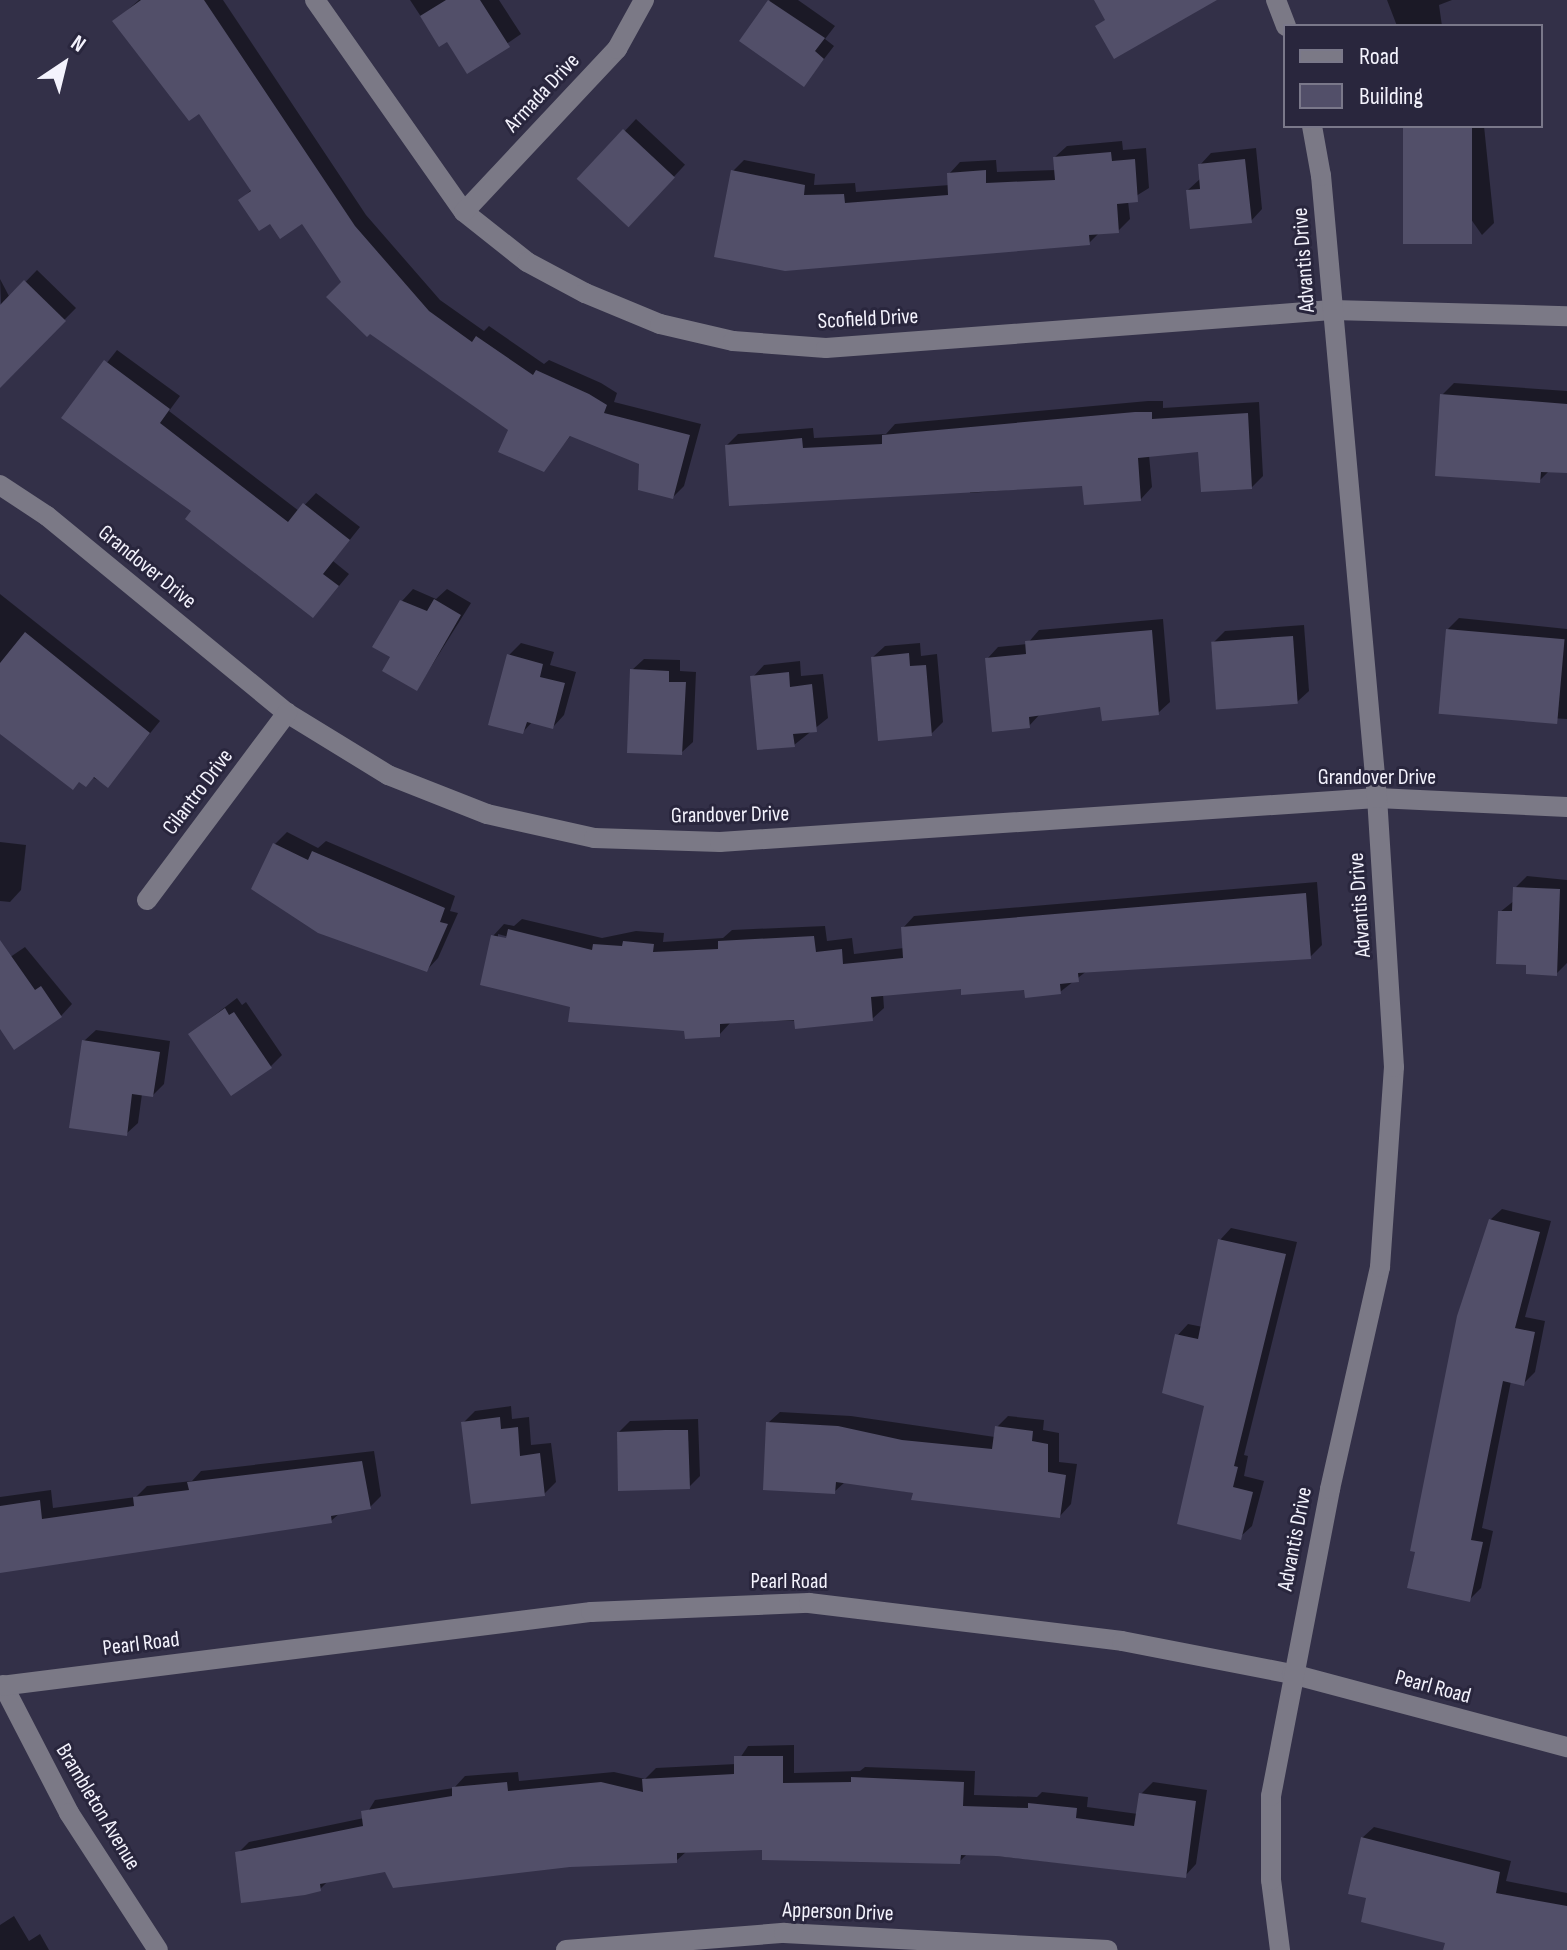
<!DOCTYPE html>
<html>
<head>
<meta charset="utf-8">
<style>
  body { margin:0 }
  #map { position:relative; width:1567px; height:1950px; overflow:hidden; background:#333048; font-family:"Sofia Sans Condensed",sans-serif }
  div>[style] { position:absolute }
  [style*='--x'] { left:calc(var(--x)*1px); top:calc(var(--y)*1px); width:calc(var(--w)*1px); rotate:calc(var(--a)*1deg) }
  .shadow>* { inset:0; background:#0007; transform-origin:0 0 }
  .building>* { inset:0; background:#524f69; transform-origin:0 0 }
  .minor>* { height:20px; margin:-10px; padding:0 10px; transform-origin:10px; border-radius:10px; background:#7b7986 }
  span { translate:-50% -50%; white-space:nowrap; text-align:center; line-height:1.15; -webkit-text-stroke:6px #29263d; paint-order:stroke }
  .street-label { font-size:22px; color:#f4f3fd }
  .legend { position:absolute; left:1283px; top:24px; width:260px; height:104px; box-sizing:border-box; background:#29263d; border:2px solid #7a788a; margin:0; padding:10px 14px; list-style:none; font-size:24px; color:#f4f3fd }
  .legend li { display:flex; align-items:center; gap:16px; height:40px }
  .legend b { width:40px; border:2px solid #7a788a }
  .north { position:absolute; left:24px; top:24px; width:80px; height:80px; -webkit-text-stroke:6px #29263d; paint-order:stroke; rotate:35deg; font-size:22px; font-weight:700; line-height:32px; text-align:center; color:#f4f3fd }
  .north::after { content:''; display:block; margin:auto; width:28px; height:36px; background:#f4f3fd; clip-path:polygon(50% 0,100% 100%,50% 72%,0 100%) }
</style>
</head>
<body>
<div id="map">
  <div class="shadow">
    <i style="clip-path:polygon(139px 0,223px 0,366px 215px,440px 300px,484px 331px,489px 326px,544px 364px,549px 360px,601px 383px,617px 393px,614px 402px,701px 424px,684px 486px,673px 497px,641px 462px,572px 434px,543px 470px,511px 429px,343px 282px,303px 221px,270px 221px,241px 200px,252px 189px,199px 111px,115px 21px)"></i>
    <i style="clip-path:polygon(410px 0,499px 0,521px 34px,467px 71px,447px 40px,439px 44px)"></i>
    <i style="clip-path:polygon(770px 0,798px 0,835px 26px,825px 39px,834px 46px,804px 85px,742px 40px)"></i>
    <i style="clip-path:polygon(1387px 0,1452px 0,1439px 5px,1442px 26px,1397px 26px)"></i>
    <i style="left:636px;top:119px;width:67px;height:82px;rotate:43deg"></i>
    <i style="clip-path:polygon(1406px 126px,1484px 126px,1494px 223px,1482px 235px)"></i>
    <i style="clip-path:polygon(1122px 141px,1123px 150px,1146px 148px,1149px 188px,1128px 201px,1130px 219px,1118px 231px,1100px 232px,1089px 243px,785px 269px,733px 171px,744px 160px,815px 174px,814px 185px,855px 183px,856px 192px,950px 185px,949px 174px,960px 162px,996px 160px,997px 172px,1056px 170px,1055px 157px,1067px 146px)"></i>
    <i style="clip-path:polygon(1256px 148px,1262px 209px,1251px 221px,1188px 190px,1201px 178px,1200px 165px,1211px 153px)"></i>
    <i style="clip-path:polygon(37px 270px,76px 308px,4px 381px,0 279px,10px 298px)"></i>
    <i style="clip-path:polygon(117px 350px,180px 396px,169px 411px,299px 511px,316px 493px,360px 527px,333px 561px,349px 574px,324px 604px,64px 417px)"></i>
    <i style="clip-path:polygon(1454px 383px,1567px 391px,1567px 471px,1549px 471px,1539px 481px,1442px 395px)"></i>
    <i style="clip-path:polygon(1148px 401px,1163px 401px,1163px 408px,1259px 402px,1263px 476px,1252px 487px,1200px 450px,1149px 455px,1152px 487px,1141px 499px,1084px 484px,970px 493px,970px 488px,727px 445px,738px 434px,813px 428px,814px 438px,886px 434px,895px 424px)"></i>
    <i style="clip-path:polygon(413px 589px,436px 599px,447px 589px,471px 603px,417px 689px,392px 656px,402px 601px)"></i>
    <i style="clip-path:polygon(0 594px,160px 721px,108px 785px,0 732px)"></i>
    <i style="clip-path:polygon(1459px 618px,1567px 629px,1567px 719px,1443px 712px,1448px 629px)"></i>
    <i style="clip-path:polygon(1163px 619px,1170px 702px,1158px 713px,1102px 704px,1040px 714px,1029px 726px,987px 659px,998px 647px,1027px 644px,1039px 630px)"></i>
    <i style="clip-path:polygon(1304px 625px,1309px 691px,1297px 702px,1213px 643px,1225px 631px)"></i>
    <i style="clip-path:polygon(521px 643px,554px 652px,550px 665px,576px 672px,564px 715px,553px 727px,533px 721px,523px 732px,509px 655px)"></i>
    <i style="clip-path:polygon(920px 643px,921px 656px,937px 654px,943px 722px,931px 734px,873px 657px,885px 646px)"></i>
    <i style="clip-path:polygon(644px 659px,680px 660px,680px 671px,696px 672px,693px 742px,681px 753px,632px 670px)"></i>
    <i style="clip-path:polygon(800px 661px,801px 676px,823px 674px,828px 718px,794px 745px,753px 677px,764px 665px)"></i>
    <i style="clip-path:polygon(287px 832px,318px 848px,326px 841px,455px 896px,450px 911px,458px 913px,438px 958px,427px 970px,253px 889px,275px 844px)"></i>
    <i style="clip-path:polygon(0 842px,26px 845px,21px 890px,10px 902px,0 901px)"></i>
    <i style="clip-path:polygon(1527px 876px,1567px 880px,1567px 963px,1556px 974px,1528px 964px,1500px 912px,1515px 900px,1515px 888px)"></i>
    <i style="clip-path:polygon(evenodd,1317px 882px,1322px 945px,1310px 957px,1088px 970px,1060px 992px,962px 987px,883px 994px,884px 1008px,872px 1019px,731px 1022px,719px 1035px,572px 1006px,493px 936px,504px 924px,514px 926px,522px 919px,602px 938px,636px 931px,664px 933px,663px 942px,723px 938px,732px 930px,825px 926px,827px 941px,852px 938px,854px 954px,904px 948px,903px 928px,914px 916px,1317px 882px,498px 934px,516px 939px,498px 938px,498px 934px)"></i>
    <i style="clip-path:polygon(25px 947px,72px 1004px,61px 1016px,0 1026px,0 964px)"></i>
    <i style="clip-path:polygon(237px 998px,242px 1005px,246px 1002px,282px 1055px,271px 1066px,190px 1034px)"></i>
    <i style="clip-path:polygon(96px 1030px,170px 1041px,164px 1084px,153px 1095px,142px 1094px,138px 1123px,126px 1134px,84px 1041px)"></i>
    <i style="clip-path:polygon(1502px 1209px,1551px 1221px,1525px 1317px,1545px 1321px,1535px 1372px,1524px 1383px,1511px 1381px,1482px 1528px,1493px 1531px,1481px 1588px,1469px 1600px,1409px 1587px,1490px 1220px)"></i>
    <i style="clip-path:polygon(1231px 1228px,1297px 1242px,1244px 1455px,1248px 1456px,1244px 1476px,1264px 1481px,1252px 1526px,1240px 1537px,1207px 1404px,1177px 1336px,1188px 1324px,1203px 1327px,1220px 1240px)"></i>
    <i style="clip-path:polygon(511px 1406px,512px 1419px,529px 1417px,531px 1445px,551px 1443px,556px 1482px,544px 1494px,464px 1422px,475px 1411px)"></i>
    <i style="clip-path:polygon(780px 1412px,851px 1416px,995px 1437px,997px 1427px,1008px 1416px,1044px 1420px,1043px 1430px,1059px 1433px,1059px 1462px,1077px 1464px,1071px 1504px,1060px 1516px,845px 1482px,834px 1492px,768px 1423px)"></i>
    <i style="clip-path:polygon(698px 1419px,700px 1476px,689px 1487px,619px 1432px,630px 1421px)"></i>
    <i style="clip-path:polygon(374px 1451px,381px 1496px,370px 1507px,341px 1512px,331px 1521px,0 1570px,0 1497px,51px 1490px,53px 1508px,136px 1497px,147px 1486px,192px 1481px,201px 1471px)"></i>
    <i style="clip-path:polygon(794px 1745px,794px 1773px,860px 1771px,865px 1767px,975px 1771px,974px 1795px,1037px 1797px,1042px 1792px,1088px 1797px,1087px 1807px,1138px 1814px,1141px 1794px,1153px 1782px,1207px 1790px,1196px 1864px,1185px 1876px,968px 1853px,959px 1862px,764px 1848px,687px 1851px,676px 1861px,386px 1869px,329px 1880px,320px 1889px,238px 1853px,249px 1842px,364px 1818px,375px 1800px,454px 1788px,465px 1776px,518px 1772px,519px 1781px,614px 1772px,645px 1779px,656px 1768px,736px 1764px,748px 1746px)"></i>
    <i style="clip-path:polygon(1374px 1827px,1511px 1861px,1506px 1881px,1567px 1893px,1567px 1950px,1446px 1950px,1447px 1941px,1362px 1838px)"></i>
    <i style="clip-path:polygon(14px 1916px,29px 1941px,40px 1934px,49px 1950px,0 1950px,0 1925px)"></i>
  </div>
  <div class="building">
    <i style="clip-path:polygon(141px 0,204px 0,355px 226px,429px 311px,472px 342px,476px 336px,533px 375px,536px 370px,589px 394px,607px 405px,604px 413px,690px 435px,673px 499px,638px 490px,639px 464px,570px 436px,544px 472px,498px 452px,508px 430px,370px 334px,367px 337px,326px 297px,341px 282px,302px 224px,280px 239px,270px 224px,259px 231px,238px 200px,251px 191px,199px 114px,189px 121px,112px 21px)"></i>
    <i style="clip-path:polygon(446px 0,480px 0,510px 47px,467px 74px,447px 42px,439px 47px,420px 16px)"></i>
    <i style="clip-path:polygon(768px 0,825px 38px,815px 51px,824px 59px,804px 87px,739px 41px)"></i>
    <i style="clip-path:polygon(1094px 0,1217px 0,1114px 59px,1095px 26px,1105px 20px)"></i>
    <i style="left:1403px;top:126px;width:69px;height:118px"></i>
    <i style="left:623px;top:129px;width:71px;height:68px;rotate:43deg"></i>
    <i style="clip-path:polygon(1111px 152px,1112px 161px,1135px 159px,1138px 202px,1117px 204px,1119px 233px,1089px 235px,1090px 245px,785px 271px,714px 257px,731px 170px,805px 185px,804px 195px,844px 194px,845px 203px,948px 195px,947px 173px,986px 170px,986px 183px,1055px 180px,1053px 157px)"></i>
    <i style="clip-path:polygon(1245px 159px,1252px 223px,1190px 229px,1186px 190px,1200px 189px,1198px 164px)"></i>
    <i style="clip-path:polygon(24px 280px,66px 321px,0 388px,0 305px)"></i>
    <i style="clip-path:polygon(104px 360px,170px 409px,160px 423px,288px 522px,303px 503px,350px 540px,323px 574px,339px 586px,313px 618px,185px 519px,191px 511px,61px 418px)"></i>
    <i style="clip-path:polygon(1440px 394px,1567px 404px,1567px 473px,1541px 472px,1540px 483px,1435px 476px)"></i>
    <i style="clip-path:polygon(1135px 412px,1152px 412px,1152px 419px,1248px 413px,1252px 489px,1201px 492px,1198px 452px,1138px 458px,1141px 501px,1084px 505px,1082px 486px,729px 506px,725px 445px,802px 438px,803px 448px,882px 444px,882px 435px)"></i>
    <i style="clip-path:polygon(434px 599px,461px 615px,417px 691px,382px 671px,390px 657px,372px 647px,400px 600px,427px 611px)"></i>
    <i style="left:1446px;top:629px;width:119px;height:85px;rotate:5deg"></i>
    <i style="clip-path:polygon(1152px 630px,1159px 715px,1102px 721px,1100px 707px,1029px 717px,1030px 728px,992px 732px,985px 658px,1026px 654px,1025px 641px)"></i>
    <i style="clip-path:polygon(25px 632px,150px 733px,108px 788px,94px 777px,86px 787px,79px 782px,73px 790px,0 734px,0 663px)"></i>
    <i style="left:1293px;top:636px;width:68px;height:82px;rotate:86deg"></i>
    <i style="clip-path:polygon(909px 653px,910px 666px,926px 665px,932px 736px,878px 741px,871px 657px)"></i>
    <i style="clip-path:polygon(507px 654px,543px 664px,540px 677px,565px 683px,553px 729px,527px 722px,523px 734px,488px 725px)"></i>
    <i style="clip-path:polygon(630px 669px,669px 671px,669px 682px,686px 682px,682px 755px,627px 753px)"></i>
    <i style="clip-path:polygon(789px 672px,790px 687px,812px 684px,817px 732px,793px 734px,795px 747px,757px 750px,750px 676px)"></i>
    <i style="clip-path:polygon(273px 843px,308px 860px,312px 851px,445px 908px,440px 922px,448px 924px,427px 972px,318px 933px,251px 889px)"></i>
    <i style="clip-path:polygon(1513px 887px,1560px 889px,1557px 976px,1526px 974px,1526px 965px,1496px 964px,1498px 911px,1512px 911px)"></i>
    <i style="clip-path:polygon(1306px 893px,1311px 959px,1078px 973px,1079px 982px,1060px 984px,1061px 994px,1025px 998px,1024px 990px,961px 995px,961px 989px,871px 997px,873px 1021px,795px 1029px,794px 1020px,720px 1024px,720px 1037px,685px 1039px,684px 1031px,568px 1022px,570px 1007px,480px 985px,491px 935px,506px 938px,508px 929px,592px 950px,593px 944px,622px 946px,623px 941px,654px 944px,653px 952px,718px 949px,718px 941px,814px 936px,816px 952px,842px 949px,843px 964px,903px 958px,901px 927px)"></i>
    <i style="clip-path:polygon(0 940px,35px 990px,41px 986px,62px 1017px,14px 1050px,0 1029px)"></i>
    <i style="clip-path:polygon(225px 1008px,229px 1015px,234px 1012px,272px 1068px,231px 1096px,188px 1034px)"></i>
    <i style="clip-path:polygon(82px 1040px,160px 1052px,153px 1097px,132px 1094px,127px 1136px,69px 1128px)"></i>
    <i style="clip-path:polygon(1489px 1219px,1540px 1232px,1515px 1328px,1535px 1332px,1524px 1386px,1503px 1381px,1471px 1540px,1483px 1542px,1470px 1602px,1407px 1588px,1415px 1552px,1410px 1551px,1457px 1316px)"></i>
    <i style="clip-path:polygon(1218px 1239px,1286px 1254px,1234px 1466px,1238px 1467px,1233px 1487px,1253px 1492px,1241px 1540px,1177px 1524px,1204px 1406px,1162px 1393px,1175px 1334px,1198px 1339px)"></i>
    <i style="clip-path:polygon(500px 1417px,501px 1429px,518px 1427px,520px 1456px,540px 1453px,545px 1496px,471px 1504px,461px 1422px)"></i>
    <i style="clip-path:polygon(766px 1422px,838px 1426px,902px 1440px,992px 1449px,995px 1426px,1033px 1431px,1032px 1441px,1048px 1444px,1048px 1472px,1066px 1475px,1060px 1518px,911px 1500px,913px 1493px,836px 1482px,835px 1494px,763px 1490px)"></i>
    <i style="clip-path:polygon(665px 1430px,688px 1430px,690px 1489px,618px 1491px,617px 1432px)"></i>
    <i style="clip-path:polygon(362px 1461px,371px 1509px,331px 1516px,332px 1523px,0 1573px,0 1506px,40px 1500px,42px 1519px,134px 1506px,133px 1497px,189px 1490px,187px 1482px)"></i>
    <i style="clip-path:polygon(734px 1756px,783px 1756px,783px 1783px,851px 1782px,851px 1777px,964px 1782px,963px 1806px,1028px 1808px,1028px 1803px,1077px 1808px,1076px 1818px,1134px 1826px,1139px 1793px,1196px 1801px,1186px 1878px,996px 1856px,961px 1855px,960px 1864px,762px 1860px,762px 1850px,677px 1853px,677px 1863px,570px 1867px,393px 1888px,385px 1872px,320px 1884px,321px 1891px,305px 1895px,241px 1903px,235px 1852px,363px 1826px,361px 1811px,452px 1796px,452px 1787px,507px 1782px,508px 1791px,601px 1782px,643px 1792px,642px 1779px,734px 1774px)"></i>
    <i style="clip-path:polygon(1361px 1837px,1500px 1872px,1496px 1893px,1567px 1906px,1567px 1950px,1443px 1950px,1445px 1943px,1361px 1922px,1366px 1898px,1348px 1894px)"></i>
  </div>
  <div class="minor">
    <i style="--x:315;--y:0;--w:259;--a:54.9"></i>
    <i style="--x:464;--y:212;--w:80;--a:38.4"></i>
    <i style="--x:527;--y:262;--w:66;--a:28.1"></i>
    <i style="--x:585;--y:293;--w:81;--a:22.5"></i>
    <i style="--x:660;--y:324;--w:75;--a:13.1"></i>
    <i style="--x:733;--y:341;--w:93;--a:4.3"></i>
    <i style="--x:826;--y:348;--w:507;--a:-4.29"></i>
    <i style="--x:1332;--y:310;--w:235;--a:1.5"></i>
    <i style="--x:1276;--y:0;--w:28;--a:69"></i>
    <i style="--x:464;--y:212;--w:224;--a:-46.8"></i>
    <i style="--x:617;--y:49;--w:56;--a:-61.1"></i>
    <i style="--x:0;--y:485;--w:56;--a:33.4"></i>
    <i style="--x:47;--y:516;--w:310;--a:39.4"></i>
    <i style="--x:287;--y:713;--w:119;--a:31.5"></i>
    <i style="--x:388;--y:775;--w:106;--a:21.5"></i>
    <i style="--x:487;--y:814;--w:110;--a:12.6"></i>
    <i style="--x:594;--y:838;--w:126;--a:1.8"></i>
    <i style="--x:720;--y:842;--w:658;--a:-3.83"></i>
    <i style="--x:1377;--y:798;--w:190;--a:2.7"></i>
    <i style="--x:147;--y:900;--w:234;--a:-53.2"></i>
    <i style="--x:3;--y:1685;--w:144;--a:62.7"></i>
    <i style="--x:69;--y:1813;--w:163;--a:57"></i>
    <i style="--x:0;--y:1686;--w:596;--a:-7.14"></i>
    <i style="--x:591;--y:1612;--w:218;--a:-2.4"></i>
    <i style="--x:809;--y:1603;--w:315;--a:6.9"></i>
    <i style="--x:1122;--y:1641;--w:173;--a:11"></i>
    <i style="--x:1292;--y:1674;--w:285;--a:14.9"></i>
    <i style="--x:566;--y:1950;--w:219;--a:-4.5"></i>
    <i style="--x:784;--y:1933;--w:324;--a:3"></i>
    <i style="--x:1280;--y:1950;--w:71;--a:-97.3"></i>
    <i style="--x:1271;--y:1880;--w:84;--a:-90"></i>
    <i style="--x:1271;--y:1796;--w:313;--a:-79.1"></i>
    <i style="--x:1330;--y:1489;--w:228;--a:-77.3"></i>
    <i style="--x:1380;--y:1267;--w:200;--a:-86"></i>
    <i style="--x:1394;--y:1067;--w:270;--a:-93.6"></i>
    <i style="--x:1377;--y:798;--w:625;--a:-95.14"></i>
    <i style="--x:1321;--y:176;--w:51;--a:-100.2"></i>
  </div>
  <div class="street-label">
    <span style="left:542px;top:93px;rotate:-47deg">Armada Drive</span>
    <span style="left:1304px;top:260px;rotate:-94deg">Advantis Drive</span>
    <span style="left:868px;top:319px;rotate:-3deg">Scofield Drive</span>
    <span style="left:147px;top:567px;rotate:39deg">Grandover Drive</span>
    <span style="left:1377px;top:778px">Grandover Drive</span>
    <span style="left:198px;top:792px;rotate:-53deg">Cilantro Drive</span>
    <span style="left:730px;top:815px;rotate:-1deg">Grandover Drive</span>
    <span style="left:1360px;top:905px;rotate:-94deg">Advantis Drive</span>
    <span style="left:1295px;top:1539px;rotate:-79deg">Advantis Drive</span>
    <span style="left:789px;top:1582px">Pearl Road</span>
    <span style="left:141px;top:1644px;rotate:-7deg">Pearl Road</span>
    <span style="left:1433px;top:1687px;rotate:15deg">Pearl Road</span>
    <span style="left:98px;top:1807px;rotate:59deg">Brambleton Avenue</span>
    <span style="left:838px;top:1912px;rotate:2deg">Apperson Drive</span>
  </div>
  <ul class="legend">
  <li><b style="height:10px;background:#7b7986"></b>Road</li>
  <li><b style="height:22px;background:#524f69"></b>Building</li>
  </ul>
  <div class="north">N</div>
</div>
</body>
</html>
